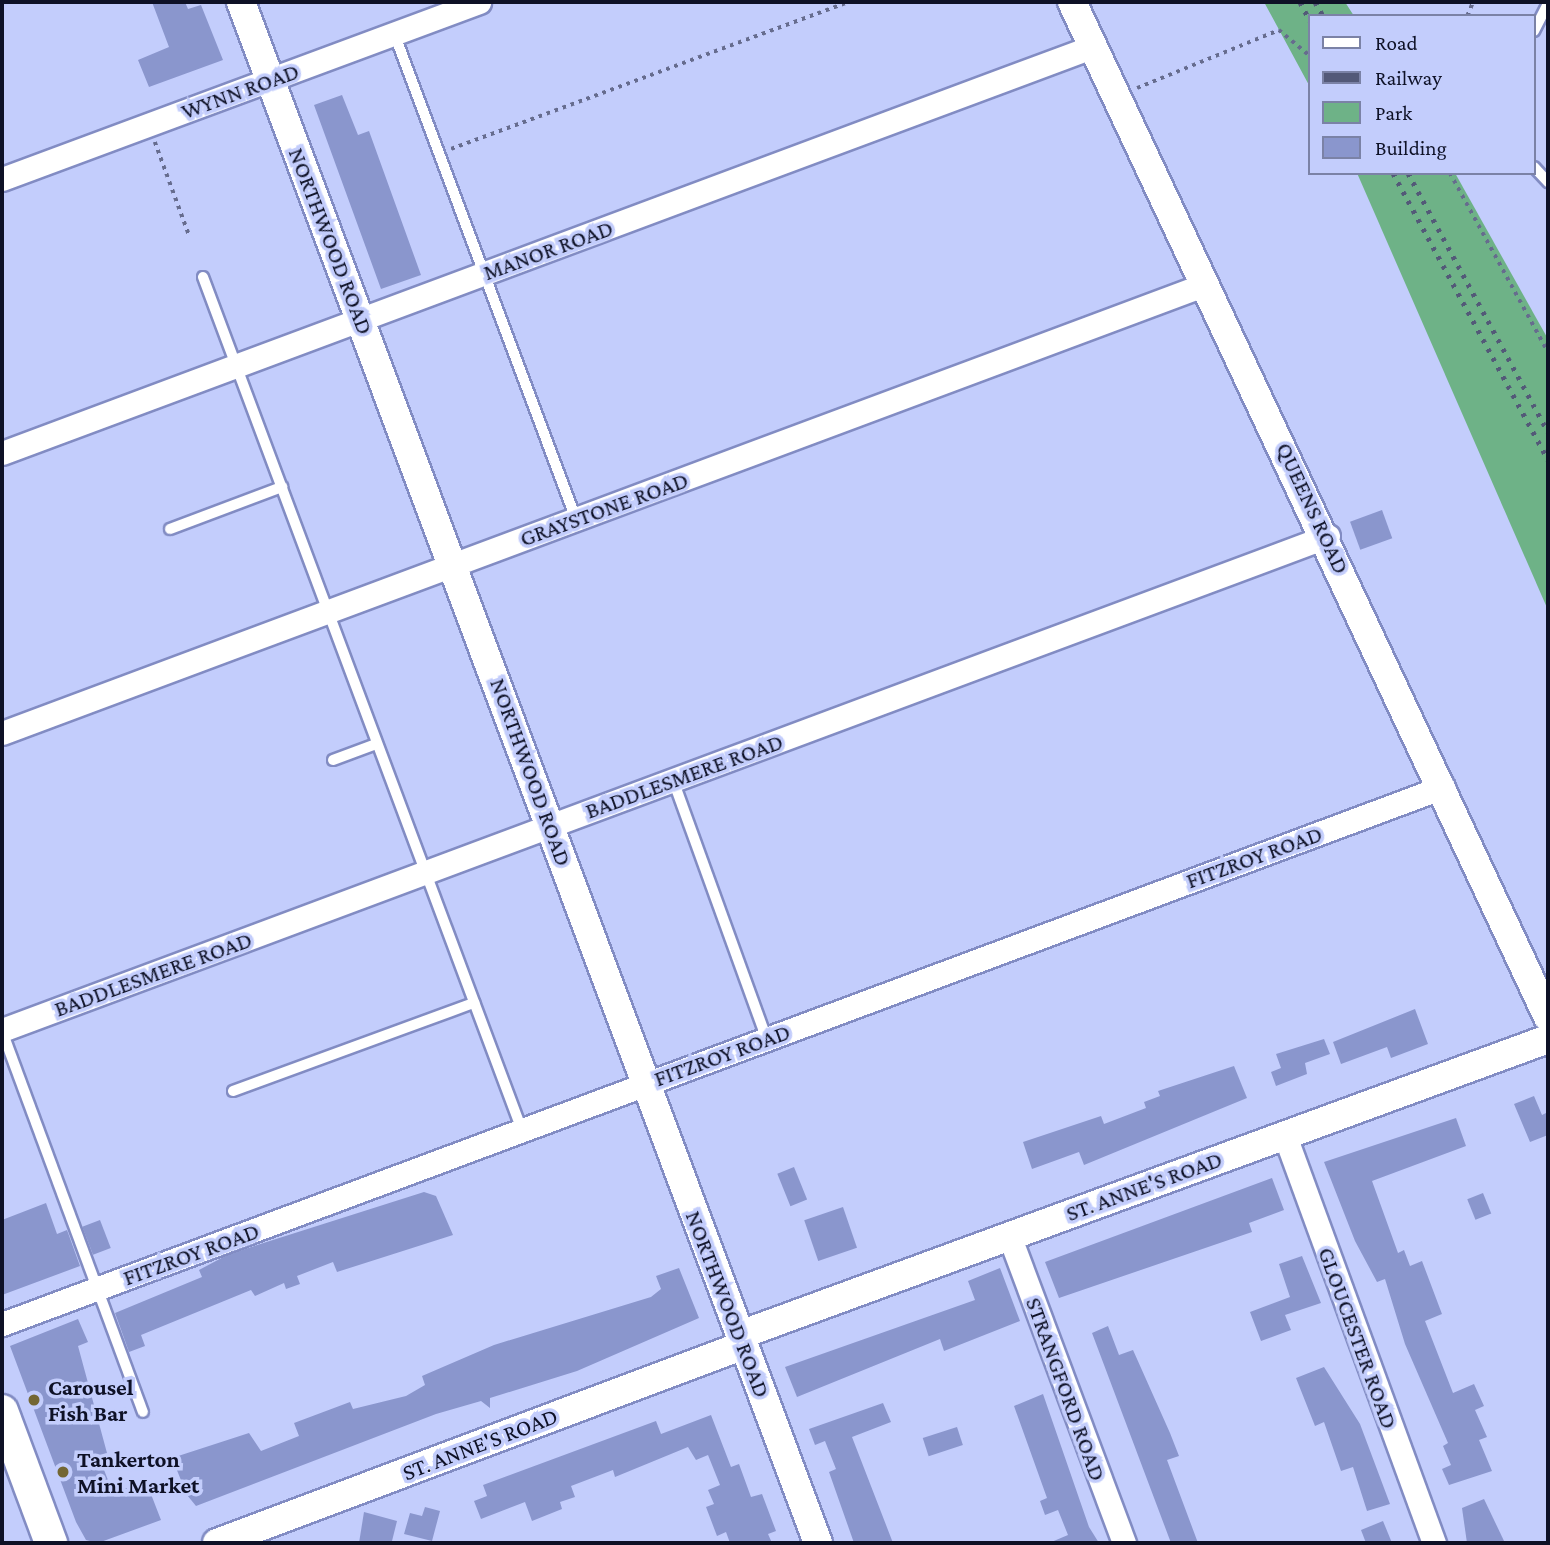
<!DOCTYPE html>
<html>
<head>
<meta charset="utf-8">
<style>
  body { margin:0 }
  #map { position:relative; width:1550px; height:1545px; overflow:hidden; background:#c3cdfc; font-family:"Crimson Pro",serif }
  div>[style] { position:absolute }
  [style*='--x'] { left:calc(var(--x)*1px); top:calc(var(--y)*1px); width:calc(var(--w)*1px); rotate:calc(var(--a)*1deg) }
  .green>* { inset:0; background:#6eb287 }
  .building>* { inset:0; background:#8a96cd; transform-origin:0 0 }
  .path>* { height:3.5px; margin-top:-1.75px; transform-origin:0; background:repeating-linear-gradient(90deg,#666c8e 0 3.5px,transparent 0 8.5px) }
  .roads { filter:drop-shadow(2px 0 #828cc3) drop-shadow(-2px 0 #828cc3) drop-shadow(0 2px #828cc3) drop-shadow(0 -2px #828cc3) }
  .service>* { height:10px; margin:-5px; padding:0 5px; transform-origin:5px; border-radius:5px; background:#fff }
  .minor>* { height:23px; margin:-11.5px; padding:0 11.5px; transform-origin:11.5px; border-radius:11.5px; background:#fff }
  .tertiary>* { height:28px; margin:-14px; padding:0 14px; transform-origin:14px; border-radius:14px; background:#fff }
  .secondary>* { height:32px; margin:-16px; padding:0 16px; transform-origin:16px; border-radius:16px; background:#fff }
  .rail>* { height:5px; margin-top:-2.5px; transform-origin:0; background:repeating-linear-gradient(90deg,#535978 0 3.5px,transparent 0 10.5px) }
  .dots>* { width:19px; height:19px; translate:-50% -50%; box-sizing:border-box; border:4px solid #c3cdfc; border-radius:50% }
  span { translate:-50% -50%; white-space:nowrap; text-align:center; line-height:1.15; -webkit-text-stroke:7px #c3cdfc; paint-order:stroke }
  .street-label { font-size:23px; color:#0e1126 }
  .poi-label { font-size:23px; color:#0e1126; font-weight:700 }
  .left { translate:0 -50%; text-align:left }
  .frame { position:absolute; inset:0; border:4px solid #0e1126; pointer-events:none }
  .legend { position:absolute; left:1308px; top:14px; width:228px; height:161px; box-sizing:border-box; background:#c3cdfc; border:2px solid #7b82a6; margin:0; padding:9px 12px; list-style:none; font-size:21px; color:#0e1126 }
  .legend li { display:flex; align-items:center; gap:14px; height:35px }
  .legend b { width:35px; border:2px solid #7b82a6 }
</style>
</head>
<body>
<div id="map">
  <div class="green">
    <i style="clip-path:polygon(1264px 2px,1345px 2px,1354px 16px,1310px 16px,1310px 87px)"></i>
    <i style="clip-path:polygon(1357px 173px,1455px 173px,1548px 339px,1548px 610px)"></i>
  </div>
  <div class="building">
    <i style="clip-path:polygon(152px 2px,185px 2px,188px 9px,201px 5px,223px 60px,149px 87px,138px 60px,169px 47px)"></i>
    <i style="clip-path:polygon(342px 95px,358px 135px,369px 131px,421px 275px,381px 289px,314px 105px)"></i>
    <i style="left:1382px;top:510px;width:30px;height:34px;rotate:70deg"></i>
    <i style="clip-path:polygon(1415px 1009px,1428px 1044px,1391px 1058px,1387px 1047px,1341px 1064px,1333px 1042px)"></i>
    <i style="clip-path:polygon(1324px 1039px,1330px 1054px,1305px 1063px,1307px 1074px,1276px 1086px,1271px 1072px,1281px 1068px,1276px 1054px)"></i>
    <i style="clip-path:polygon(1234px 1066px,1247px 1098px,1084px 1165px,1079px 1152px,1032px 1169px,1023px 1142px,1101px 1116px,1104px 1124px,1146px 1108px,1144px 1102px,1160px 1096px,1158px 1091px)"></i>
    <i style="clip-path:polygon(1534px 1096px,1542px 1115px,1548px 1112px,1548px 1135px,1530px 1142px,1514px 1104px)"></i>
    <i style="clip-path:polygon(1456px 1118px,1466px 1146px,1372px 1181px,1398px 1253px,1404px 1250px,1410px 1266px,1422px 1261px,1442px 1314px,1425px 1321px,1453px 1393px,1474px 1384px,1484px 1406px,1475px 1410px,1487px 1437px,1479px 1440px,1492px 1471px,1449px 1485px,1442px 1469px,1451px 1465px,1443px 1446px,1448px 1443px,1405px 1344px,1385px 1279px,1377px 1282px,1355px 1241px,1324px 1162px)"></i>
    <i style="left:794px;top:1167px;width:35px;height:18px;rotate:68deg"></i>
    <i style="clip-path:polygon(1272px 1178px,1284px 1210px,1249px 1223px,1252px 1232px,1059px 1298px,1045px 1262px)"></i>
    <i style="clip-path:polygon(424px 1192px,436px 1196px,453px 1235px,337px 1272px,333px 1262px,297px 1276px,300px 1284px,286px 1289px,284px 1283px,255px 1296px,251px 1290px,141px 1335px,145px 1346px,129px 1352px,115px 1313px,202px 1277px,199px 1270px,229px 1254px)"></i>
    <i style="left:1483px;top:1193px;width:22px;height:17px;rotate:68deg"></i>
    <i style="clip-path:polygon(46px 1203px,57px 1234px,67px 1230px,80px 1266px,2px 1295px,2px 1220px)"></i>
    <i style="left:843px;top:1207px;width:43px;height:41px;rotate:71deg"></i>
    <i style="left:100px;top:1220px;width:30px;height:19px;rotate:69deg"></i>
    <i style="clip-path:polygon(1302px 1256px,1321px 1303px,1285px 1315px,1291px 1330px,1261px 1341px,1250px 1312px,1290px 1297px,1279px 1264px)"></i>
    <i style="clip-path:polygon(679px 1268px,699px 1318px,577px 1371px,490px 1398px,490px 1408px,481px 1401px,436px 1414px,196px 1506px,187px 1495px,172px 1458px,249px 1433px,261px 1451px,299px 1436px,294px 1423px,350px 1402px,353px 1409px,406px 1396px,425px 1385px,422px 1376px,494px 1345px,651px 1297px,661px 1289px,656px 1276px)"></i>
    <i style="clip-path:polygon(1000px 1268px,1020px 1321px,944px 1351px,940px 1339px,797px 1397px,785px 1367px,975px 1300px,968px 1281px)"></i>
    <i style="clip-path:polygon(78px 1319px,88px 1342px,78px 1346px,107px 1453px,99px 1457px,113px 1493px,133px 1486px,136px 1495px,149px 1489px,161px 1520px,98px 1543px,86px 1540px,76px 1522px,10px 1346px)"></i>
    <i style="clip-path:polygon(1108px 1326px,1119px 1355px,1133px 1350px,1170px 1433px,1179px 1456px,1167px 1460px,1198px 1543px,1171px 1543px,1092px 1333px)"></i>
    <i style="clip-path:polygon(1324px 1367px,1360px 1424px,1390px 1504px,1367px 1511px,1353px 1467px,1341px 1471px,1324px 1422px,1315px 1426px,1296px 1378px)"></i>
    <i style="clip-path:polygon(1043px 1394px,1089px 1527px,1099px 1543px,1049px 1543px,1068px 1535px,1058px 1510px,1045px 1515px,1040px 1501px,1047px 1498px,1014px 1406px)"></i>
    <i style="clip-path:polygon(883px 1403px,891px 1422px,852px 1437px,893px 1543px,854px 1543px,829px 1472px,836px 1469px,825px 1441px,815px 1445px,809px 1429px)"></i>
    <i style="clip-path:polygon(711px 1415px,731px 1467px,739px 1464px,751px 1497px,762px 1494px,776px 1531px,768px 1534px,772px 1543px,730px 1543px,726px 1532px,717px 1536px,706px 1507px,714px 1504px,708px 1490px,720px 1485px,708px 1455px,696px 1460px,688px 1447px,615px 1477px,613px 1470px,571px 1486px,575px 1497px,560px 1502px,562px 1509px,532px 1521px,525px 1502px,481px 1519px,474px 1501px,487px 1496px,483px 1485px,656px 1421px,661px 1434px)"></i>
    <i style="left:957px;top:1427px;width:19px;height:36px;rotate:72deg"></i>
    <i style="clip-path:polygon(1484px 1499px,1505px 1543px,1467px 1543px,1462px 1508px)"></i>
    <i style="clip-path:polygon(425px 1507px,440px 1511px,432px 1541px,404px 1534px,410px 1513px,422px 1516px)"></i>
    <i style="clip-path:polygon(364px 1512px,397px 1521px,392px 1541px,359px 1543px)"></i>
    <i style="clip-path:polygon(1383px 1521px,1392px 1543px,1366px 1543px,1361px 1530px)"></i>
  </div>
  <div class="path">
    <i style="--x:1467;--y:16;--w:15;--a:-67"></i>
    <i style="--x:1137;--y:88;--w:153;--a:-22.2"></i>
    <i style="--x:1279;--y:30;--w:40;--a:40"></i>
    <i style="--x:155;--y:142;--w:99;--a:69.9"></i>
    <i style="--x:451;--y:149;--w:424;--a:-20.3"></i>
    <i style="--x:1450;--y:173;--w:204;--a:61.3"></i>
  </div>
  <div class="roads">
    <div class="service">
      <i style="--x:1534;--y:31;--w:31;--a:-63"></i>
      <i style="--x:394;--y:33;--w:519;--a:69.47"></i>
      <i style="--x:1534;--y:167;--w:21;--a:47"></i>
      <i style="--x:203;--y:277;--w:911;--a:69.5"></i>
      <i style="--x:170;--y:529;--w:120;--a:-20.6"></i>
      <i style="--x:333;--y:760;--w:46;--a:-20.4"></i>
      <i style="--x:673;--y:780;--w:276;--a:70.1"></i>
      <i style="--x:2;--y:1031;--w:406;--a:69.7"></i>
      <i style="--x:233;--y:1091;--w:257;--a:-20.1"></i>
    </div>
    <div class="minor">
      <i style="--x:2;--y:179;--w:509;--a:-20.36"></i>
      <i style="--x:2;--y:453;--w:1165;--a:-20.44"></i>
      <i style="--x:2;--y:733;--w:1285;--a:-20.45"></i>
      <i style="--x:2;--y:1030;--w:1415;--a:-20.43"></i>
      <i style="--x:1284;--y:1133;--w:437;--a:69.9"></i>
      <i style="--x:1009;--y:1235;--w:329;--a:69.5"></i>
      <i style="--x:2;--y:1324;--w:1538;--a:-20.44"></i>
    </div>
    <div class="tertiary">
      <i style="--x:241;--y:2;--w:1645;--a:69.47"></i>
      <i style="--x:1072;--y:2;--w:1121;--a:64.88"></i>
      <i style="--x:740;--y:1335;--w:861;--a:-20.12"></i>
      <i style="--x:217;--y:1543;--w:563;--a:-20.59"></i>
    </div>
    <div class="secondary">
      <i style="--x:2;--y:1411;--w:141;--a:69.6"></i>
    </div>
  </div>
  <div class="rail">
    <i style="--x:1300;--y:2;--w:21;--a:62"></i>
    <i style="--x:1315;--y:2;--w:16;--a:60"></i>
    <i style="--x:1393;--y:173;--w:326;--a:61.6"></i>
    <i style="--x:1408;--y:173;--w:294;--a:61.6"></i>
  </div>
  <div class="dots">
    <i style="left:34px;top:1400px;background:#736633"></i>
    <i style="left:63px;top:1472px;background:#736633"></i>
  </div>
  <div class="street-label">
    <span style="left:240px;top:91px;rotate:-20deg">WYNN ROAD</span>
    <span style="left:331px;top:241px;rotate:69deg">NORTHWOOD ROAD</span>
    <span style="left:548px;top:250px;rotate:-20deg">MANOR ROAD</span>
    <span style="left:1313px;top:508px;rotate:65deg">QUEENS ROAD</span>
    <span style="left:604px;top:509px;rotate:-20deg">GRAYSTONE ROAD</span>
    <span style="left:531px;top:772px;rotate:70deg">NORTHWOOD ROAD</span>
    <span style="left:684px;top:776px;rotate:-20deg">BADDLESMERE ROAD</span>
    <span style="left:1254px;top:857px;rotate:-20deg">FITZROY ROAD</span>
    <span style="left:153px;top:974px;rotate:-20deg">BADDLESMERE ROAD</span>
    <span style="left:722px;top:1055px;rotate:-20deg">FITZROY ROAD</span>
    <span style="left:1144px;top:1186px;rotate:-20deg">ST. ANNE'S ROAD</span>
    <span style="left:191px;top:1254px;rotate:-20deg">FITZROY ROAD</span>
    <span style="left:728px;top:1304px;rotate:69deg">NORTHWOOD ROAD</span>
    <span style="left:1358px;top:1338px;rotate:70deg">GLOUCESTER ROAD</span>
    <span style="left:1066px;top:1389px;rotate:70deg">STRANGFORD ROAD</span>
    <span style="left:480px;top:1444px;rotate:-21deg">ST. ANNE'S ROAD</span>
  </div>
  <div class="poi-label">
    <span class="left" style="left:48px;top:1400px">Carousel<br>Fish Bar</span>
    <span class="left" style="left:77px;top:1472px">Tankerton<br>Mini Market</span>
  </div>
  <div class="frame"></div>
  <ul class="legend">
  <li><b style="height:9px;background:#fff"></b>Road</li>
  <li><b style="height:9px;background:#535978"></b>Railway</li>
  <li><b style="height:19px;background:#6eb287"></b>Park</li>
  <li><b style="height:19px;background:#8a96cd"></b>Building</li>
  </ul>
</div>
</body>
</html>
